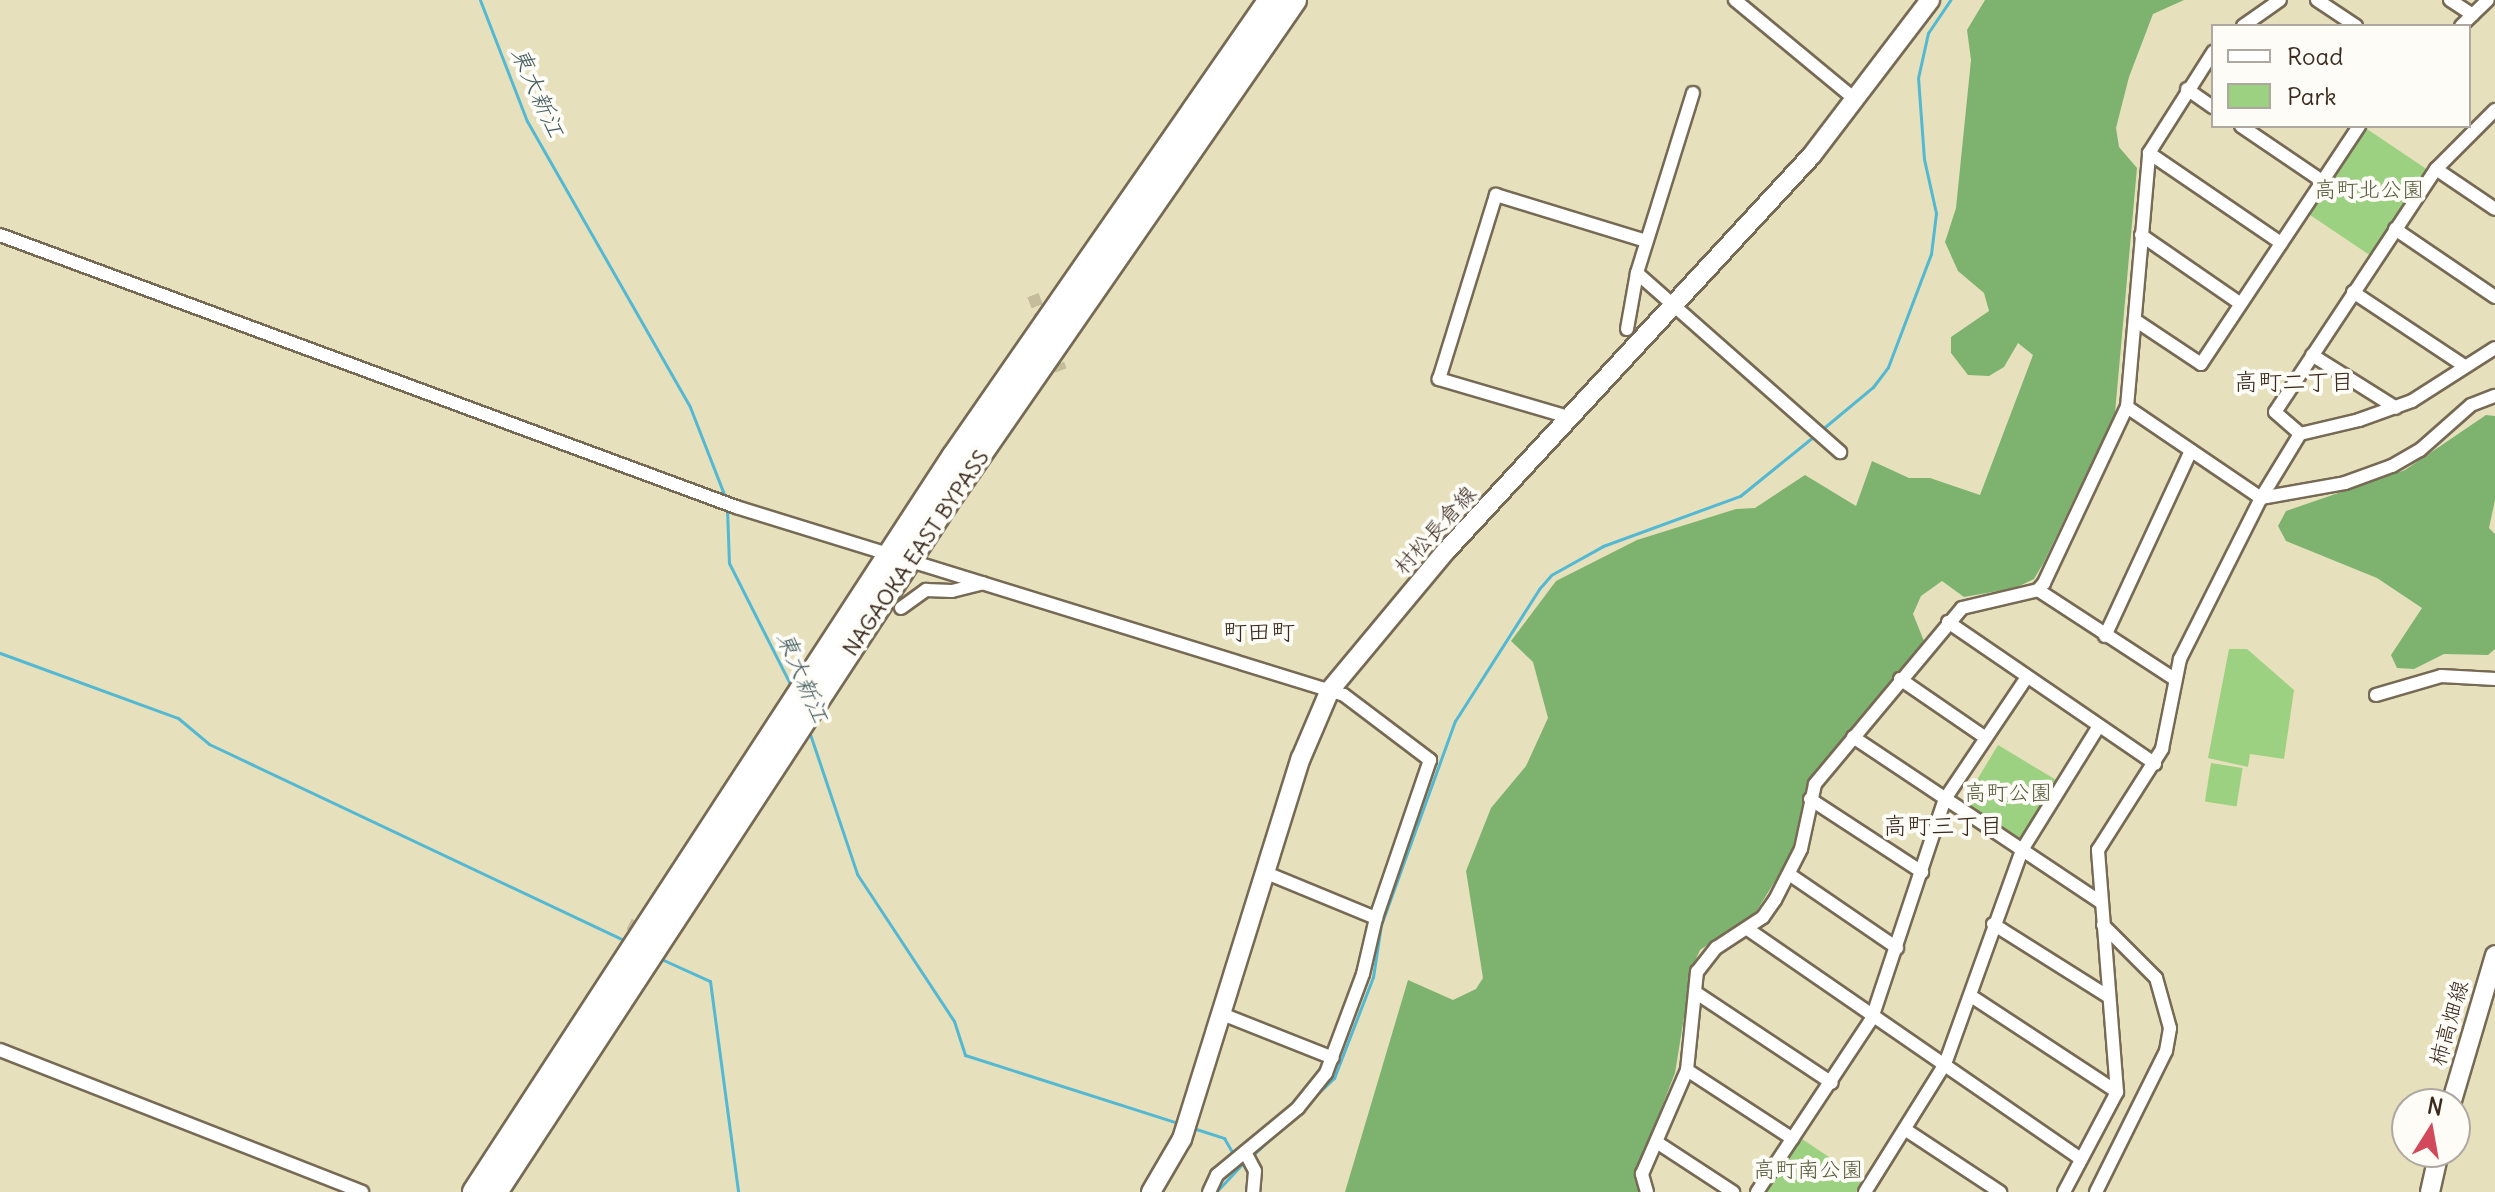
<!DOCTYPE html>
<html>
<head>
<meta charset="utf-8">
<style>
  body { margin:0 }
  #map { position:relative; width:2495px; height:1192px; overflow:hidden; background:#e7e0bc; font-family:Delius,"Klee One",sans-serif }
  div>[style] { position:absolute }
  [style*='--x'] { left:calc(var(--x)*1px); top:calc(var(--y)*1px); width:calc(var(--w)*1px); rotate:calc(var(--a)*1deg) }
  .green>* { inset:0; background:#9cd181; transform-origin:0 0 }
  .forest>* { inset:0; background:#7db36f }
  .stream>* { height:3px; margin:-1.5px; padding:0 1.5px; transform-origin:1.5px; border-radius:1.5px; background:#53b8d2 }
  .street-tunnel>* { height:12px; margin-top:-6px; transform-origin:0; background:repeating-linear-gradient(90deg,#c5bc9c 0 12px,transparent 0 18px) }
  .roads { filter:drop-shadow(2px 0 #776a55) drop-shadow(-2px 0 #776a55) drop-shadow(0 2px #776a55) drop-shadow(0 -2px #776a55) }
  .street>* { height:12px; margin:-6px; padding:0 6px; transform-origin:6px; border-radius:6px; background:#fff }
  .secondary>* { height:18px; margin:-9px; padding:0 9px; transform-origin:9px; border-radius:9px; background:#fff }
  .highway>* { height:24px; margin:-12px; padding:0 12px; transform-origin:12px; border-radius:12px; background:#fff }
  span { translate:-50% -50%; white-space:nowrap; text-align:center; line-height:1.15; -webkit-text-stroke:8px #fdfcf7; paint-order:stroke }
  .park-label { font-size:22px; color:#585c3c }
  .street-label { font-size:22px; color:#3b2a1e }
  .water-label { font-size:24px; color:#435c5d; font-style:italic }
  .neighbourhood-label { font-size:24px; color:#3b2a1e }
  .legend { position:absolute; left:2211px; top:24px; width:260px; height:104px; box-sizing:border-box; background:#fdfcf7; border:2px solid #afa8a0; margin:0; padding:10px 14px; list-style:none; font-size:24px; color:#3b2a1e }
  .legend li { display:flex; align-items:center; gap:16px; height:40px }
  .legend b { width:40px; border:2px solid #afa8a0 }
  .north { position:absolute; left:2391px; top:1088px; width:80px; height:80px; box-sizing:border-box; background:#fdfcf7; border:2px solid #afa8a0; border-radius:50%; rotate:11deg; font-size:22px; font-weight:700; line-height:32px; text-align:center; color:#3b2a1e }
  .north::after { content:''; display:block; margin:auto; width:28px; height:36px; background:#d1495b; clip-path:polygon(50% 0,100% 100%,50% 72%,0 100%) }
</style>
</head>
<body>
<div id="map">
  <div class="green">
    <i style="left:2364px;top:127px;width:78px;height:103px;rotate:34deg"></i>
    <i style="clip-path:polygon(2229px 649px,2247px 649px,2294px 690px,2284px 759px,2250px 754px,2248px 767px,2208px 758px)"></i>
    <i style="left:1998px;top:745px;width:69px;height:72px;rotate:31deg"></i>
    <i style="left:2211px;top:763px;width:32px;height:39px;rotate:9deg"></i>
    <i style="clip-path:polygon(1802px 1139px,1865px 1181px,1856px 1192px,1767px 1192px)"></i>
  </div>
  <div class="forest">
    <i style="clip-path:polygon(1985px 0,2184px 0,2153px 14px,2129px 77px,2116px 128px,2119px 147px,2137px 168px,2115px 413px,2044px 562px,2034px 579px,2015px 588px,1964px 597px,1942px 581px,1921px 596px,1913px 614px,1924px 641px,1811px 778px,1794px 846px,1783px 868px,1756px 912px,1700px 950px,1692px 968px,1675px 1073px,1634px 1178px,1639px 1192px,1345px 1192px,1408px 980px,1453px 1000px,1476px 989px,1483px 978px,1466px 871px,1491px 808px,1526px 766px,1548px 718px,1533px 662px,1511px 641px,1556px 581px,1637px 540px,1736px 509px,1755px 508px,1805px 475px,1856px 506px,1872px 461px,1909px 478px,1930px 478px,1980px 495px,2033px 355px,2018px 343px,2004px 367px,1989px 376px,1968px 375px,1951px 353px,1951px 337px,1989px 311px,1984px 293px,1958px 271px,1945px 242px,1956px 208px,1971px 60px,1967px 30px)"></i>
    <i style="clip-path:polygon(2486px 415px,2495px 416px,2495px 500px,2489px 528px,2495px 534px,2495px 649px,2488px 655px,2444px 654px,2414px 669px,2397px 668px,2391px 655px,2422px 608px,2377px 578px,2286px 541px,2278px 526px,2286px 511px,2405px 470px)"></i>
  </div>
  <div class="stream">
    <i style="--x:480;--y:0;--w:130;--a:68.8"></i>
    <i style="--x:527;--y:121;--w:329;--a:60.3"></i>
    <i style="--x:690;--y:407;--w:97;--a:68.7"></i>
    <i style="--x:1820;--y:431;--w:69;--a:-39.7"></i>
    <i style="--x:1873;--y:387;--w:25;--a:-53"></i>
    <i style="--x:1888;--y:367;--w:121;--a:-69.2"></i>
    <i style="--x:1931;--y:254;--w:41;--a:-83"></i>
    <i style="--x:1936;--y:213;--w:55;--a:-102.5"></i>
    <i style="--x:1924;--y:159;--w:81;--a:-94.2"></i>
    <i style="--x:1918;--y:78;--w:46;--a:-77.5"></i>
    <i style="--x:1928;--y:33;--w:40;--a:-56"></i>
    <i style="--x:727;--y:509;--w:54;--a:87.9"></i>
    <i style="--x:729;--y:563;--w:138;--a:63.2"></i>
    <i style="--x:0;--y:653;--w:189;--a:20.1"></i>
    <i style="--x:178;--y:718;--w:40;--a:40"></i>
    <i style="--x:209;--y:744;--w:463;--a:25.3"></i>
    <i style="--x:809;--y:731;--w:151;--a:71.4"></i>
    <i style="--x:857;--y:874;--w:176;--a:56.6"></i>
    <i style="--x:954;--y:1021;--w:36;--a:72"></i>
    <i style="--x:965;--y:1055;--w:224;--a:17.7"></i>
    <i style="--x:659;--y:958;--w:56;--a:24.3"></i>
    <i style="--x:710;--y:981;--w:213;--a:82.4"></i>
    <i style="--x:1193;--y:1128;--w:33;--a:18"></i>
    <i style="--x:1224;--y:1138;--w:20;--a:60"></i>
    <i style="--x:1251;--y:1157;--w:115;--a:-43.6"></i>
    <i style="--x:1334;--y:1078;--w:108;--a:-68.9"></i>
    <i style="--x:1373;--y:977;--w:53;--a:-81.3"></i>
    <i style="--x:1381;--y:925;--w:217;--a:-70.1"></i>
    <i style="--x:1455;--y:721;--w:156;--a:-57.5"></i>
    <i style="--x:1539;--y:589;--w:18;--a:-49"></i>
    <i style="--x:1551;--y:575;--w:60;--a:-29.1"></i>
    <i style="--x:1603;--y:546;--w:146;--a:-20.1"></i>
    <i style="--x:1740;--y:496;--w:95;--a:-39"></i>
    <i style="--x:1216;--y:1192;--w:42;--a:-46.9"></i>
  </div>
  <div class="street-tunnel">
    <i style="--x:1033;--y:295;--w:33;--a:70"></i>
    <i style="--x:1052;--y:347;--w:25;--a:69"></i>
    <i style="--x:629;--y:924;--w:51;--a:26.6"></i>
  </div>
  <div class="roads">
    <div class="street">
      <i style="--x:1735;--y:0;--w:157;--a:39.6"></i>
      <i style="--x:2317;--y:0;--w:47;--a:33.7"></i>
      <i style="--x:2450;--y:0;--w:27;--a:33"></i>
      <i style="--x:2243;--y:26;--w:45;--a:-35.1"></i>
      <i style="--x:2461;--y:26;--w:37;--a:-44"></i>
      <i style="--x:2187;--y:89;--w:32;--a:35"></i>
      <i style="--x:1693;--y:93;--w:189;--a:107.3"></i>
      <i style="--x:1637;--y:273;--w:271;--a:41.4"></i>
      <i style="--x:2495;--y:110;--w:83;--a:135"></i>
      <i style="--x:2436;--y:169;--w:291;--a:123.5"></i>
      <i style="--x:2275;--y:412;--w:33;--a:41"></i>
      <i style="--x:2300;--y:434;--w:61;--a:-13.3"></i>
      <i style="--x:2359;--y:420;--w:56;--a:-19.7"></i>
      <i style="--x:2412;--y:401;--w:98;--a:-32.6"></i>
      <i style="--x:2241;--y:126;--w:98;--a:34.2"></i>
      <i style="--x:2149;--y:153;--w:160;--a:34.3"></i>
      <i style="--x:2436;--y:169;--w:71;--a:34.1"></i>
      <i style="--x:2395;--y:229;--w:121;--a:34.2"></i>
      <i style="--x:0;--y:235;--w:785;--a:20.28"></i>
      <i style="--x:736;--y:507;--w:636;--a:17.18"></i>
      <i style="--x:1344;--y:695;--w:108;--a:37.1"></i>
      <i style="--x:1430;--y:760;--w:167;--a:108.9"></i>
      <i style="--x:1376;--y:918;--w:57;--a:103.1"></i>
      <i style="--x:1363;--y:974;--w:106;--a:110.5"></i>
      <i style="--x:1326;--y:1073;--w:45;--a:128.7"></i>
      <i style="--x:1298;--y:1108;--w:105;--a:140.4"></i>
      <i style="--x:1217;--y:1175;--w:19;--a:115"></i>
      <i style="--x:2141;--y:235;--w:121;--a:34.6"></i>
      <i style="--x:2353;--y:292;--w:132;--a:33.6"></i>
      <i style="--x:2135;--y:320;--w:79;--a:33.7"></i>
      <i style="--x:2201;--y:364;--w:286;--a:-56.4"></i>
      <i style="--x:1627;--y:329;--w:57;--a:-79.9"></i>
      <i style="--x:2312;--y:355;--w:99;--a:32.2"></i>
      <i style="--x:2127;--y:407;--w:162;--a:34.2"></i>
      <i style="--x:2261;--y:498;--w:75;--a:-58.6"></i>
      <i style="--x:1572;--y:418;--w:139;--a:-163.7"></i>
      <i style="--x:1439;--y:379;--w:193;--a:-72.8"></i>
      <i style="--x:1496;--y:195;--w:157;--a:17"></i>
      <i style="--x:2038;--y:590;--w:161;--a:33.1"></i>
      <i style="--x:901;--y:608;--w:31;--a:-36"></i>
      <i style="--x:926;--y:590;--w:26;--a:2"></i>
      <i style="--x:952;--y:591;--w:32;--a:-14"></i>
      <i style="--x:1948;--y:622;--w:251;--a:34.4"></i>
      <i style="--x:2105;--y:636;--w:204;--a:-65.1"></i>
      <i style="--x:1900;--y:679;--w:104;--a:34.5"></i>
      <i style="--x:2376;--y:695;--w:68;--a:-16.3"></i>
      <i style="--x:2441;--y:676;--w:54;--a:3.2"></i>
      <i style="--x:1853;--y:737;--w:296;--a:33.7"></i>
      <i style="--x:1810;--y:799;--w:134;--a:33.1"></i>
      <i style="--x:1269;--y:874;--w:116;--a:22.4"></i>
      <i style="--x:1789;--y:874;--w:131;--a:34.4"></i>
      <i style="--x:1993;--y:924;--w:137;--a:32.2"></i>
      <i style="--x:1749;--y:930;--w:403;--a:34.6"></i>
      <i style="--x:1695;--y:992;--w:164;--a:33.6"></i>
      <i style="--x:1971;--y:996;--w:175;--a:33.3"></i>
      <i style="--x:1222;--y:1014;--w:119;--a:21.6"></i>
      <i style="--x:0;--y:1050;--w:389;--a:21.4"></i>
      <i style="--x:1687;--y:1070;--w:126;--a:33.1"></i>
      <i style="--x:1906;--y:1130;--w:113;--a:33.4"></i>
      <i style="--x:1658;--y:1143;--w:90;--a:33.2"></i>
      <i style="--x:1245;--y:1152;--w:21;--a:62"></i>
      <i style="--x:1255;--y:1171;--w:21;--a:95"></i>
      <i style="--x:1647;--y:1192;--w:19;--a:-106"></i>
      <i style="--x:1642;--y:1174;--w:113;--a:-66.6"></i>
      <i style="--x:1687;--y:1070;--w:99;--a:-84.2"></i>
      <i style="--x:1697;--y:972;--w:31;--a:-52"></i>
      <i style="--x:1716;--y:948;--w:56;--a:-33.4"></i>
      <i style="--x:1763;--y:917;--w:21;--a:-55"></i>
      <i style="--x:1775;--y:900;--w:57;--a:-63"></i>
      <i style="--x:1801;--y:849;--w:66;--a:-77.8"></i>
      <i style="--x:1815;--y:784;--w:229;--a:-50.1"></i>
      <i style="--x:1962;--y:608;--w:78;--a:-13.3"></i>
      <i style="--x:2038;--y:590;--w:9;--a:-49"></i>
      <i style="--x:2044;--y:583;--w:195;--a:-64.8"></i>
      <i style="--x:2127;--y:407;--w:255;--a:-85"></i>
      <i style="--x:2149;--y:153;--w:120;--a:-57.6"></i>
      <i style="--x:1757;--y:1192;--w:209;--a:-56.5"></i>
      <i style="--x:1872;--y:1018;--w:231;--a:-71.6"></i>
      <i style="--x:1945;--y:799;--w:147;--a:-56.1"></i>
      <i style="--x:1865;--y:1192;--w:151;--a:-58"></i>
      <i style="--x:1945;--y:1064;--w:227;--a:-70.2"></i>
      <i style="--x:2022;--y:850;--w:146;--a:-58.2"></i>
      <i style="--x:2064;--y:1192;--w:113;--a:-62.1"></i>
      <i style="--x:2117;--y:1092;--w:243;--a:-94.5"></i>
      <i style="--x:2098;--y:850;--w:120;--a:-57.6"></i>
      <i style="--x:2162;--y:749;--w:92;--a:-78.7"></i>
      <i style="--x:2180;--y:659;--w:180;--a:-63.3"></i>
      <i style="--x:2261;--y:498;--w:85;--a:-10.1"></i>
      <i style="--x:2345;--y:483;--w:50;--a:-19.9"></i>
      <i style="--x:2392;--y:466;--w:32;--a:-30"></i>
      <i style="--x:2420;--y:450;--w:68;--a:-41.4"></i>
      <i style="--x:2471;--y:405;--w:26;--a:-21"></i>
      <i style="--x:2096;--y:1192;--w:157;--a:-63.6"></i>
      <i style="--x:2166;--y:1051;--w:23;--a:-80"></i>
      <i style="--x:2170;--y:1028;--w:52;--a:-105.6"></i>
      <i style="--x:2156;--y:978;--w:75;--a:-135"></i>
    </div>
    <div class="secondary">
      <i style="--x:2451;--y:1104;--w:155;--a:-73.5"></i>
      <i style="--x:1151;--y:1192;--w:61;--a:-59.7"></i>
      <i style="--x:1182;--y:1139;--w:399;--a:-72.7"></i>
      <i style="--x:1301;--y:758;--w:74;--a:-66.9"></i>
      <i style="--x:1330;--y:690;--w:181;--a:-50.2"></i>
      <i style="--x:1446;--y:551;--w:539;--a:-47.25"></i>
      <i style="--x:1812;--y:155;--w:195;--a:-52.7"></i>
      <i style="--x:2430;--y:1192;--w:41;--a:-77.3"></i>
    </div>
    <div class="highway">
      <i style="--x:475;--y:1192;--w:877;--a:-56.91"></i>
      <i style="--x:954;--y:457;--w:556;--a:-55.25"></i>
      <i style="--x:495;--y:1192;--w:822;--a:-56.81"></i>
      <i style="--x:945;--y:504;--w:613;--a:-55.3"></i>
    </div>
  </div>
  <div class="park-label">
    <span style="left:2369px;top:190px">高町北公園</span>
    <span style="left:2008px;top:793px">高町公園</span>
    <span style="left:1808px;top:1170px">高町南公園</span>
  </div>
  <div class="street-label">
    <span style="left:1435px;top:530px;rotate:-48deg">村松長倉線</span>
    <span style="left:916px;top:553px;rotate:-56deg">NAGAOKA EAST BYPASS</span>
    <span style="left:2449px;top:1023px;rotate:-74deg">柿高畑線</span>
  </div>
  <div class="water-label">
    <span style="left:538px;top:92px;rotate:66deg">東大新江</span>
    <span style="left:803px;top:677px;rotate:67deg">東大新江</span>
  </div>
  <div class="neighbourhood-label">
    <span style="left:2294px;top:382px">高町二丁目</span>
    <span style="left:1259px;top:632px">町田町</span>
    <span style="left:1943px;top:826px">高町三丁目</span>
  </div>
  <ul class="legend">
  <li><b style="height:10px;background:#fff"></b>Road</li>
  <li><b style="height:22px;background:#9cd181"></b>Park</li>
  </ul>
  <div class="north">N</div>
</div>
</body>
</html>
